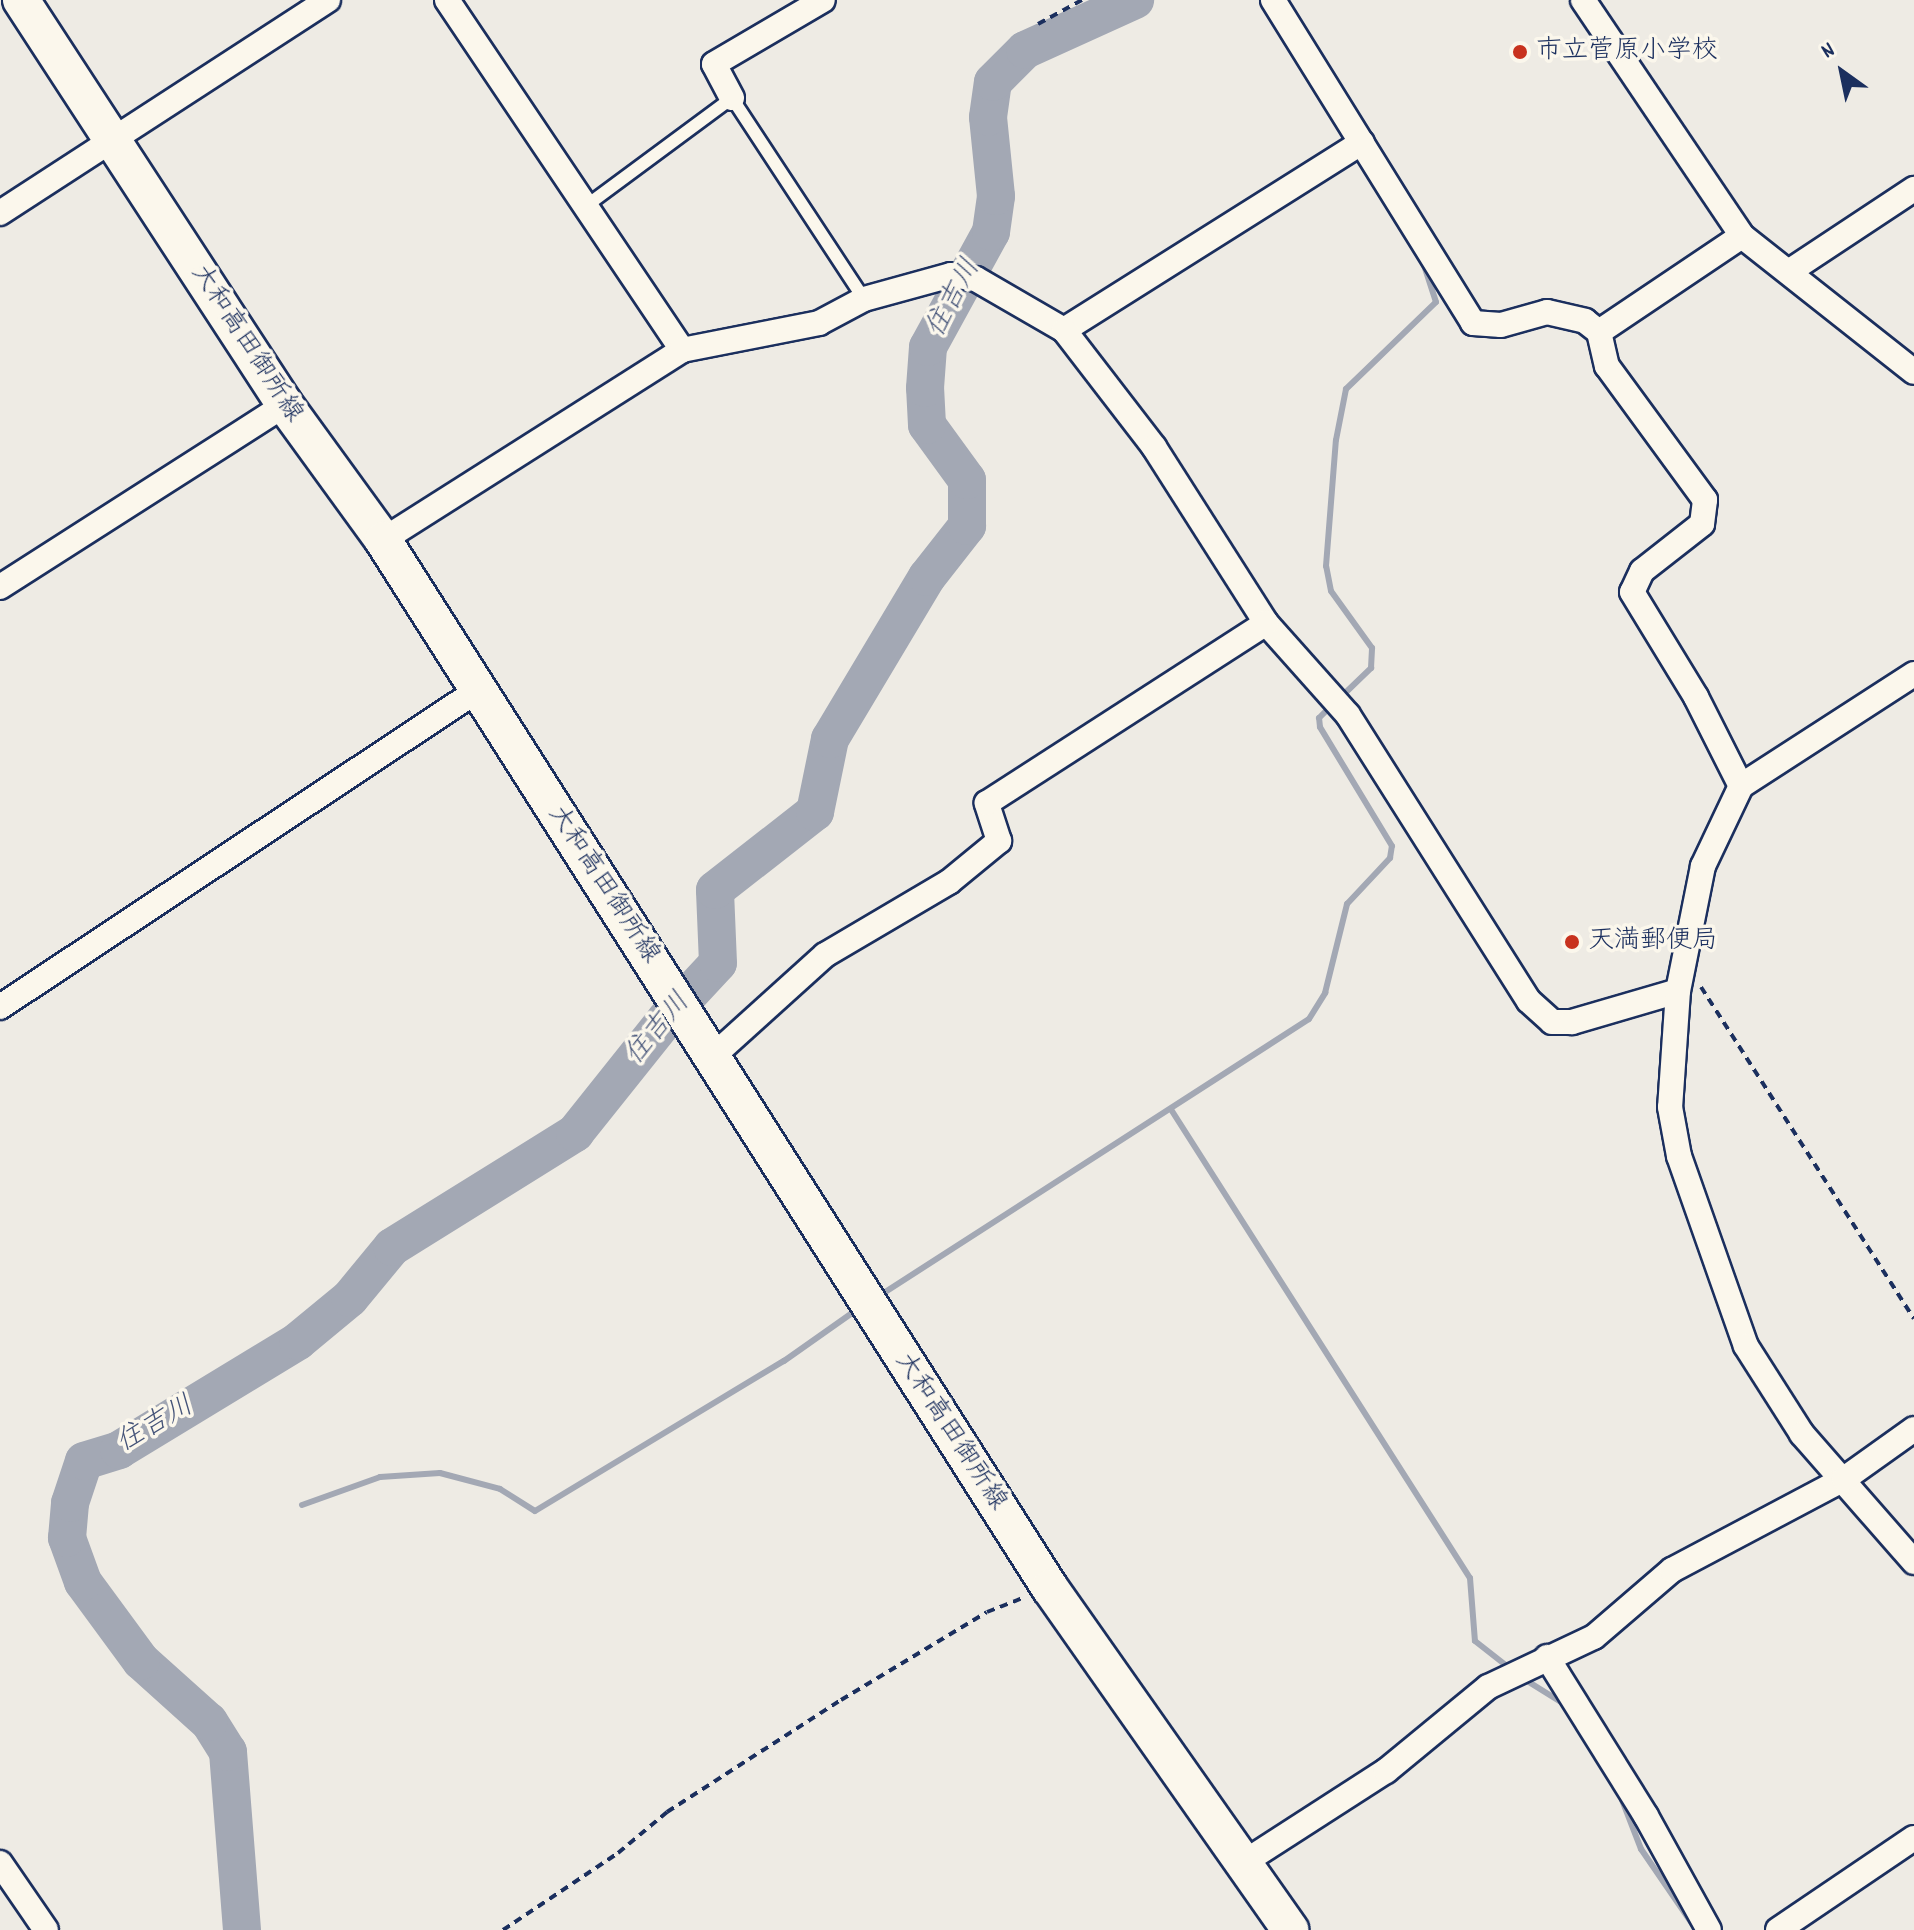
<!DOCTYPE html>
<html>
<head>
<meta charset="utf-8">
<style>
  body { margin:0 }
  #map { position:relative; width:1914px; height:1930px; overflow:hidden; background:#eeebe4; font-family:Dekko,"Klee One",sans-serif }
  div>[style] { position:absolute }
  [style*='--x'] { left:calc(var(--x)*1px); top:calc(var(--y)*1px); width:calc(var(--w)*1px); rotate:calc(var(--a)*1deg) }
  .stream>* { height:6px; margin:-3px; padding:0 3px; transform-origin:3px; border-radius:3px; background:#a3a8b4 }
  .river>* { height:38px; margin:-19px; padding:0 19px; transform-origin:19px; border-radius:19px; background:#a3a8b4 }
  .path>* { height:4px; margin-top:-2px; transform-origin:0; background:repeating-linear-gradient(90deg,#1b2f5e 0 8px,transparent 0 14px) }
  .roads { filter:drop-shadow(2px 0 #1b2f5e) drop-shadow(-2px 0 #1b2f5e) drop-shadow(0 2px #1b2f5e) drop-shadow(0 -2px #1b2f5e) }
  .lane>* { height:12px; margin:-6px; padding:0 6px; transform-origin:6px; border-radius:6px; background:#fbf7ec }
  .street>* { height:24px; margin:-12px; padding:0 12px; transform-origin:12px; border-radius:12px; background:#fbf7ec }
  .secondary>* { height:36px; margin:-18px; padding:0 18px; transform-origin:18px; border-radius:18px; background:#fbf7ec }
  .dots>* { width:22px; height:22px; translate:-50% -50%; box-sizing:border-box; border:4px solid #fbf7ec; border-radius:50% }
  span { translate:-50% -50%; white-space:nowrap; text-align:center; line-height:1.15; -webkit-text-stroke:7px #fbf7ec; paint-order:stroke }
  .poi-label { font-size:26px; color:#1b2f5e }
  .left { translate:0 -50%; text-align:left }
  .street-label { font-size:26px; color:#1b2f5e }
  .water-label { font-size:28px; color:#445378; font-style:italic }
  .north { position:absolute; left:1802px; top:32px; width:80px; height:80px; -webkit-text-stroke:6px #fbf7ec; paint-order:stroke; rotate:327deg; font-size:22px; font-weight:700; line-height:32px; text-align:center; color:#1b2f5e }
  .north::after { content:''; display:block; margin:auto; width:28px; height:36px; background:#1b2f5e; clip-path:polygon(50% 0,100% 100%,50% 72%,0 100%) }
</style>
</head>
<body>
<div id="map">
  <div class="stream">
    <i style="--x:1341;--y:697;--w:42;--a:-44"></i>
    <i style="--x:1371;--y:668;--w:20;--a:-87"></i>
    <i style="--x:1372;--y:648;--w:70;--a:-125.7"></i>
    <i style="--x:1331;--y:591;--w:25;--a:-101"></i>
    <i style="--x:1326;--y:566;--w:126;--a:-85.5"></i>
    <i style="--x:1336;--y:440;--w:52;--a:-78.9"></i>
    <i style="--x:1346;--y:389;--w:125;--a:-44"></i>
    <i style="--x:1436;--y:302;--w:40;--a:-108"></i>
    <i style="--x:1172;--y:1111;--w:554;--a:57.46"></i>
    <i style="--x:1470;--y:1578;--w:63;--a:85.5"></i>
    <i style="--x:1475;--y:1641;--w:47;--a:38.1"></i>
    <i style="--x:879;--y:1296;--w:511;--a:-32.79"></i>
    <i style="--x:1309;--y:1019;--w:31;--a:-58"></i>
    <i style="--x:1325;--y:993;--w:92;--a:-76.1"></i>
    <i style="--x:1347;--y:904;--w:63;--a:-46.9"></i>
    <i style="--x:1390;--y:858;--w:12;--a:-81"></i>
    <i style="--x:1392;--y:846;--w:139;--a:-121.2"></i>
    <i style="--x:1320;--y:727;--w:9;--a:-96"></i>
    <i style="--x:1319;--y:718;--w:20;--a:-45"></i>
    <i style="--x:302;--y:1505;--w:83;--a:-19.7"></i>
    <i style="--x:380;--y:1477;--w:60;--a:-3.8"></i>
    <i style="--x:440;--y:1473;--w:62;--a:14.9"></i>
    <i style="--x:500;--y:1489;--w:41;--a:32.2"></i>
    <i style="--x:535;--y:1511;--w:291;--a:-31.1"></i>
    <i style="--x:784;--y:1361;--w:92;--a:-35.2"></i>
    <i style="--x:1524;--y:1679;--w:44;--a:31.9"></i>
    <i style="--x:1622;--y:1800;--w:53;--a:68.8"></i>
    <i style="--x:1641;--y:1849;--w:96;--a:55.6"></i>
  </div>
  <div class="river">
    <i style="--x:242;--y:1930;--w:179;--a:-94.5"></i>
    <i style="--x:228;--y:1752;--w:36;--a:-122"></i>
    <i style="--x:209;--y:1722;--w:91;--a:-138.1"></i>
    <i style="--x:141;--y:1661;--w:98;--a:-126.3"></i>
    <i style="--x:83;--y:1582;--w:47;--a:-110"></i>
    <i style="--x:67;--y:1538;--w:35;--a:-85"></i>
    <i style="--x:70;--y:1503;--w:44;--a:-71.6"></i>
    <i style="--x:84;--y:1461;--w:37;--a:-17"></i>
    <i style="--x:119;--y:1450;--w:210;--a:-31.3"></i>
    <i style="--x:298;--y:1341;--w:67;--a:-39.6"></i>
    <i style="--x:350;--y:1298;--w:66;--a:-50.5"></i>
    <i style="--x:392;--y:1247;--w:216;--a:-31.9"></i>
    <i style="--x:575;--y:1133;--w:146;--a:-51.4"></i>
    <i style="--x:666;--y:1019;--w:76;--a:-47.1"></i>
    <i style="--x:718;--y:963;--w:73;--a:-92.4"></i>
    <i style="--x:715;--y:890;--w:127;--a:-38"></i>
    <i style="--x:815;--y:812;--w:75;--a:-78.4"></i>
    <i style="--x:830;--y:739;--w:189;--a:-59.1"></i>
    <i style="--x:927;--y:577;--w:65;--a:-51.9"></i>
    <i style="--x:967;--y:526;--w:46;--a:-90"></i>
    <i style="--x:967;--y:480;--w:68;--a:-126"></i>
    <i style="--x:927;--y:425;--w:37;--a:-93"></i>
    <i style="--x:925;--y:388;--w:41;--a:-85.8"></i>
    <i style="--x:928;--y:347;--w:131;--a:-61.3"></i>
    <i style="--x:991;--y:232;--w:36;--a:-82"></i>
    <i style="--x:996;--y:196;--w:79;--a:-95.8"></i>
    <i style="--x:988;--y:117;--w:35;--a:-82"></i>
    <i style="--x:993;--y:82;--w:45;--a:-45"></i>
    <i style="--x:1025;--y:50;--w:121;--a:-24.4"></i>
  </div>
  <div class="path">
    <i style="--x:1038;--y:24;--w:50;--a:-28.6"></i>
    <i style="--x:1701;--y:987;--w:394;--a:57.3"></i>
    <i style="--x:503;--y:1930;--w:138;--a:-33.8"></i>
    <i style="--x:618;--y:1853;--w:64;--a:-39.9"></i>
    <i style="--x:667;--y:1812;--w:207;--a:-32.8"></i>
    <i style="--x:841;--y:1700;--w:170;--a:-31.1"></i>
    <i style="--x:987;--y:1612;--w:41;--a:-21.5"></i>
  </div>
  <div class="roads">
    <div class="lane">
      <i style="--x:586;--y:206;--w:182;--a:-36.5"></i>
      <i style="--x:732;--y:98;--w:240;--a:56.7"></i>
    </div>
    <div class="street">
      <i style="--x:447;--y:0;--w:422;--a:56.1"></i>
      <i style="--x:1273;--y:0;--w:380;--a:58.2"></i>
      <i style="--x:1473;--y:323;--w:28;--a:4"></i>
      <i style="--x:1501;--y:325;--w:48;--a:-15.8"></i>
      <i style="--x:1547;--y:312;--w:39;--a:13"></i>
      <i style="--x:1585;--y:321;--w:18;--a:38"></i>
      <i style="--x:1599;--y:332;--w:35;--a:77"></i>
      <i style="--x:1607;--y:366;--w:166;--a:53.8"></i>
      <i style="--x:1705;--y:500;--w:24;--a:97"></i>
      <i style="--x:1702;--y:524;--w:76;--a:141.9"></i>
      <i style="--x:1642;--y:571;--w:23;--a:115"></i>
      <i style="--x:1632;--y:592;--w:123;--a:58.6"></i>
      <i style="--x:1696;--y:697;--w:100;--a:63.2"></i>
      <i style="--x:1583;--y:0;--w:285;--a:56"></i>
      <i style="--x:1742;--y:236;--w:219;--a:38.3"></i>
      <i style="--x:732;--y:98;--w:38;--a:-118"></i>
      <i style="--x:714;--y:64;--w:126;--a:-30.4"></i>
      <i style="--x:0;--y:213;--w:391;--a:-33"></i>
      <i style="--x:1790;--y:271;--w:149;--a:-33.5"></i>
      <i style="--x:1064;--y:330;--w:352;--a:-32.2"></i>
      <i style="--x:1599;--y:332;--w:172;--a:-33.9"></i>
      <i style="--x:383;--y:540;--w:354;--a:-32.4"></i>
      <i style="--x:682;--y:350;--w:140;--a:-11.1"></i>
      <i style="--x:819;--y:323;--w:51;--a:-28.1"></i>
      <i style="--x:864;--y:299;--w:90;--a:-15.4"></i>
      <i style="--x:951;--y:275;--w:25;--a:9"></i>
      <i style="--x:976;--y:279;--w:102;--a:30.1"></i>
      <i style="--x:1064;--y:330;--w:148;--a:52.4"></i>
      <i style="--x:1154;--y:447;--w:209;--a:57.5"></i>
      <i style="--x:1266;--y:623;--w:123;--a:48.3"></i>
      <i style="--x:1348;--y:715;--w:338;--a:57.7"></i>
      <i style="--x:1529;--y:1001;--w:31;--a:42"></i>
      <i style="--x:1552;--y:1022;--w:20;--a:0"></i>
      <i style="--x:1572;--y:1022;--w:110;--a:-16.3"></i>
      <i style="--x:0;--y:587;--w:338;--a:-32.6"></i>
      <i style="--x:1914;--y:674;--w:206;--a:147.1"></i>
      <i style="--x:1741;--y:786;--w:89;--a:115.4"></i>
      <i style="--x:1703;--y:866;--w:127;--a:101.3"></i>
      <i style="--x:1678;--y:991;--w:116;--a:93.9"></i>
      <i style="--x:1670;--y:1107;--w:50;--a:79.6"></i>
      <i style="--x:1679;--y:1156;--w:201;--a:70.6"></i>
      <i style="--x:1746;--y:1346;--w:104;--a:57.5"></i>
      <i style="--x:1802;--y:1434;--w:170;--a:48.8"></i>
      <i style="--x:0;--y:1007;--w:574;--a:-33.55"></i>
      <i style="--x:712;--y:1057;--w:152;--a:-42.1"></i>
      <i style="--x:825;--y:955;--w:144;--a:-30.5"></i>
      <i style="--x:949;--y:882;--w:65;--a:-39.4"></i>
      <i style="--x:999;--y:841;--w:40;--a:-108"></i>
      <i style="--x:987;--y:803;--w:332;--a:-32.8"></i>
      <i style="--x:1547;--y:1657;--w:187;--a:58.1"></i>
      <i style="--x:1646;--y:1816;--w:130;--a:61.1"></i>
      <i style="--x:0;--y:1863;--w:81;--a:55.5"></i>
      <i style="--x:1243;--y:1863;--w:170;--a:-32.8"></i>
      <i style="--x:1386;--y:1771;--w:132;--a:-39.5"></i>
      <i style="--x:1488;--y:1687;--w:117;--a:-25.3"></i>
      <i style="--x:1594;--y:1637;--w:103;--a:-40.7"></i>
      <i style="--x:1672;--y:1570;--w:195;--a:-27.9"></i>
      <i style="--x:1844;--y:1479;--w:86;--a:-35.5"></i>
      <i style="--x:1778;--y:1930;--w:164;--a:-34.1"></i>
    </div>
    <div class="secondary">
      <i style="--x:21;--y:0;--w:483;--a:56.9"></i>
      <i style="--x:285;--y:405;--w:167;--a:54"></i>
      <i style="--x:383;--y:540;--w:1242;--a:57.53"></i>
      <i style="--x:1050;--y:1588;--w:418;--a:54.9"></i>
    </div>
  </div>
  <div class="dots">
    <i style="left:1520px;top:52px;background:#c8321e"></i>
    <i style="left:1572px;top:942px;background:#c8321e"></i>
  </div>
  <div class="poi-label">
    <span class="left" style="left:1536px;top:52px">市立菅原小学校</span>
    <span class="left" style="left:1588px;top:942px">天満郵便局</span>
  </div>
  <div class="street-label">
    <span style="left:246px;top:344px;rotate:57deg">大和高田御所線</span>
    <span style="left:603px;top:885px;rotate:57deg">大和高田御所線</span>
    <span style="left:950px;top:1432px;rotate:57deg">大和高田御所線</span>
  </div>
  <div class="water-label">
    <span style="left:955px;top:299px;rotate:-62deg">住吉川</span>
    <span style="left:659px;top:1030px;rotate:-50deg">住吉川</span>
    <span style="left:156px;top:1426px;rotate:-30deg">住吉川</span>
  </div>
  <div class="north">N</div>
</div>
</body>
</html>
